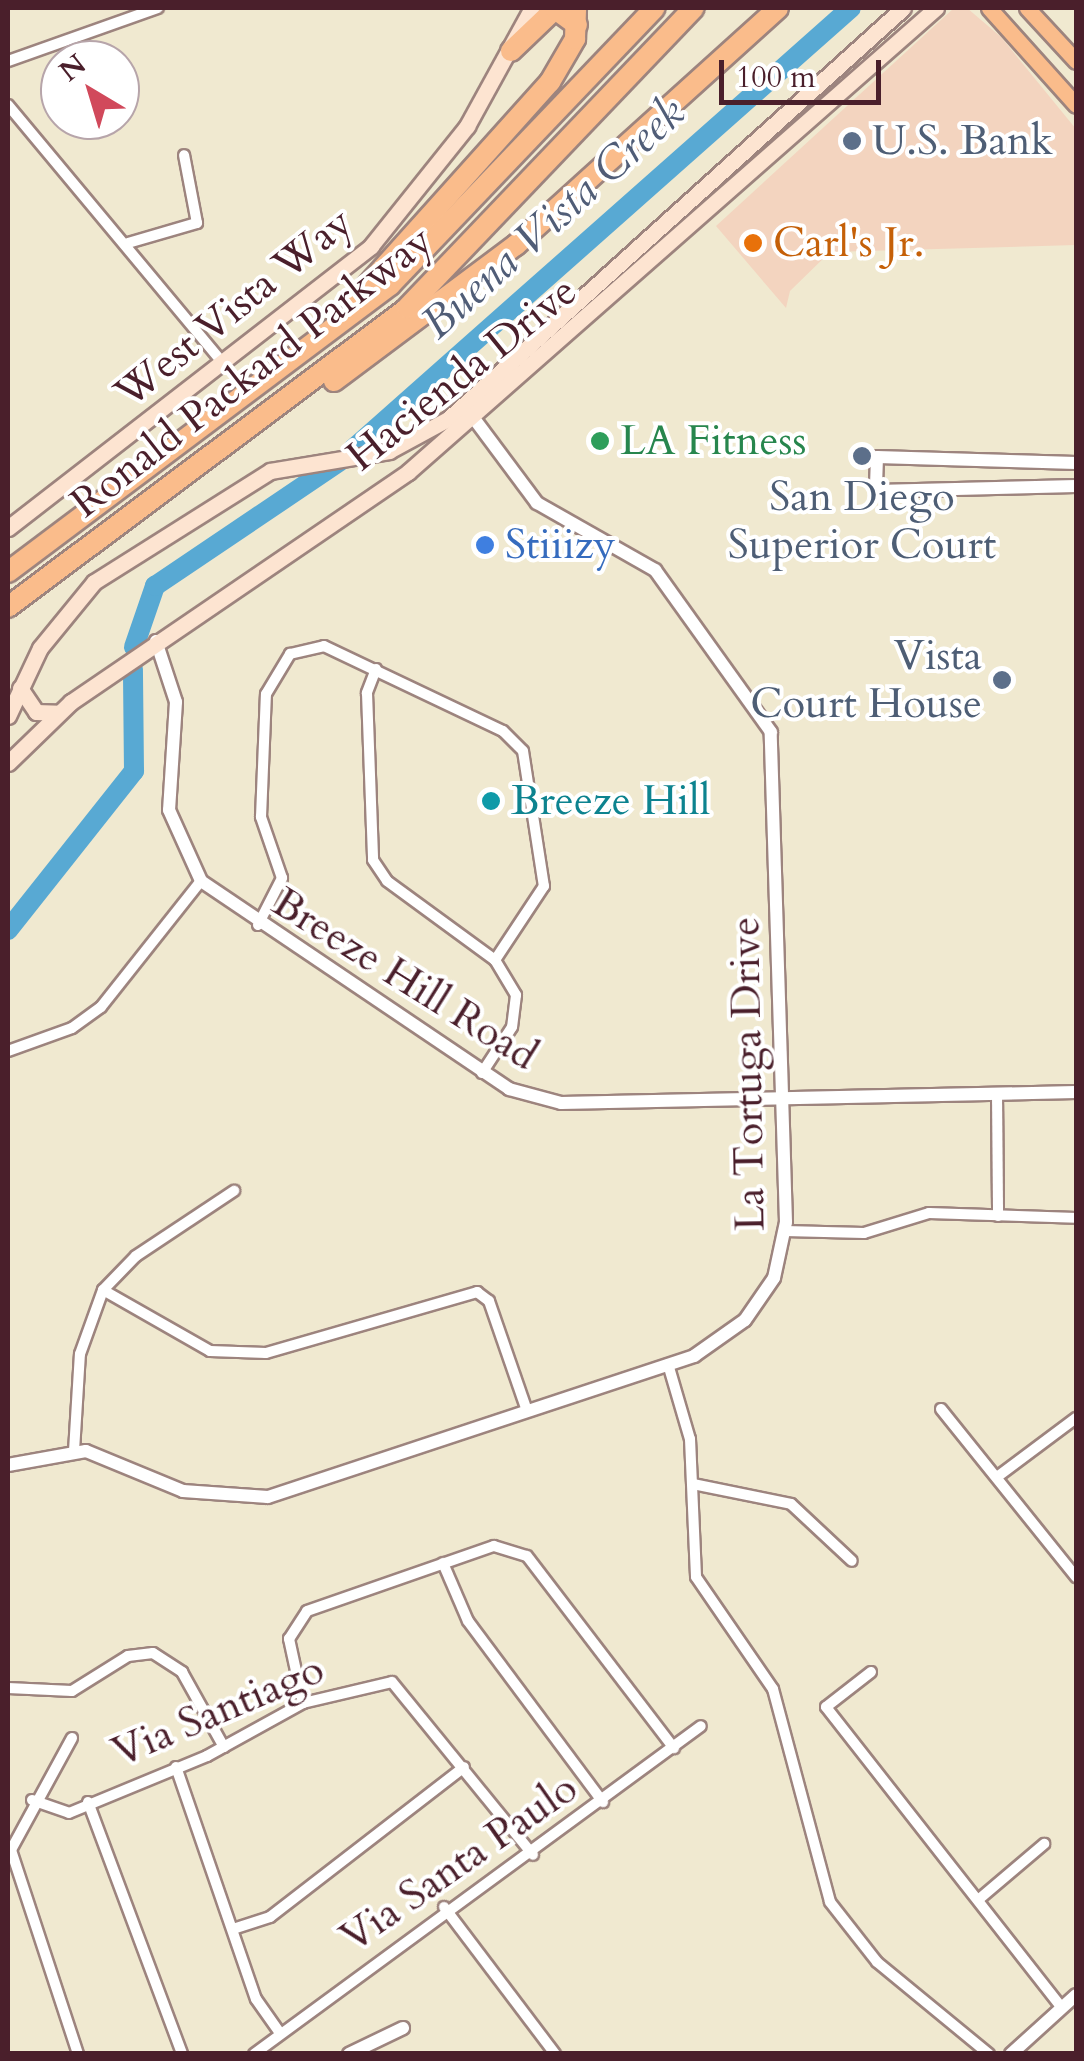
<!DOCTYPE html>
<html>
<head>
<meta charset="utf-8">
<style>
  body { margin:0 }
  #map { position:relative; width:1084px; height:2061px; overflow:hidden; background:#f0e9d0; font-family:Cardo,serif }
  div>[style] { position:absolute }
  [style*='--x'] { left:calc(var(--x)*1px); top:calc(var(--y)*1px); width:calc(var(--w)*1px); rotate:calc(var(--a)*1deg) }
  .built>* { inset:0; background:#f3d4bf }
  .river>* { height:20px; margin:-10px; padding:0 10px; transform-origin:10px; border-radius:10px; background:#58a9d3 }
  .roads { filter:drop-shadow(2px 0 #9d847e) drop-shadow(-2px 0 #9d847e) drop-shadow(0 2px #9d847e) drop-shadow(0 -2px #9d847e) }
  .minor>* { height:10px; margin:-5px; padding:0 5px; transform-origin:5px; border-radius:5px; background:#fff }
  .tertiary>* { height:12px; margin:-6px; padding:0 6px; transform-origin:6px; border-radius:6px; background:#fff }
  .secondary>* { height:15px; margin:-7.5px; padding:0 7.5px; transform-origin:7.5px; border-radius:7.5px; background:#fde4d1 }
  .primary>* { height:15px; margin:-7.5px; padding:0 7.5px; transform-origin:7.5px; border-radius:7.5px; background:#fabc8b }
  .motorway>* { height:20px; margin:-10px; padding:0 10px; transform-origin:10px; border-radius:10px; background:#fabc8b }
  .dots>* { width:28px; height:28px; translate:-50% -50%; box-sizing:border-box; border:5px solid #fff; border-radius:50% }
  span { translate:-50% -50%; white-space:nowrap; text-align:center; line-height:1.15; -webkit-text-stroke:8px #fff; paint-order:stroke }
  .service-label { font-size:42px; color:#4e5e75 }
  .left { translate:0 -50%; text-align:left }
  .right { translate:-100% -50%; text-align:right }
  .food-label { font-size:42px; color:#c56008 }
  .street-label { font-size:42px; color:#4a1f2b }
  .leisure-label { font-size:42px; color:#27864d }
  .shop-label { font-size:42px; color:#366cbe }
  .culture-label { font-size:42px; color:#0d838f }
  .water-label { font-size:45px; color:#505d77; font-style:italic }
  .frame { position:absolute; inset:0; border:10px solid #4a1f2b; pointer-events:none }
  .north { position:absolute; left:40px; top:40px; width:100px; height:100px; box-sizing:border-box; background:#fff; border:2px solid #b7a5aa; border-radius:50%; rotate:322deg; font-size:28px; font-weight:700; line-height:40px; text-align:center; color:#4a1f2b }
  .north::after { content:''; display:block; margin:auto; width:35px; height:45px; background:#d1495b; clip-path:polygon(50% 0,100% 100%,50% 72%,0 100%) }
  .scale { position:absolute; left:719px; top:60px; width:162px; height:45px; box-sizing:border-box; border:5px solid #4a1f2b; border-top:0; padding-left:12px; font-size:30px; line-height:35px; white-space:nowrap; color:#4a1f2b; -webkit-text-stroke:8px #fff; paint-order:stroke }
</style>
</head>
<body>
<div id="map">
  <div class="built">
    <i style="clip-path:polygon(954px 8px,967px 8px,1001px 37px,1076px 129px,1076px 245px,830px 252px,790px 291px,786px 308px,716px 226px)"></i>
  </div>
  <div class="river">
    <i style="--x:353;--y:449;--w:665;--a:-41.53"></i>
    <i style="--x:134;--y:647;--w:65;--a:-71"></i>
    <i style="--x:155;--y:586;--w:223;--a:-34"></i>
    <i style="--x:8;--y:930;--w:203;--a:-51.6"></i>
    <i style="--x:134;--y:771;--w:102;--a:-90.6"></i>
  </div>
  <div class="roads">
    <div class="minor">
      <i style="--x:8;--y:61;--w:159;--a:-19.5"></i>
      <i style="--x:8;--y:105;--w:339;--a:50.2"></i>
      <i style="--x:128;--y:243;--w:72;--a:-16.2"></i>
      <i style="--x:197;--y:223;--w:69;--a:-100.8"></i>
      <i style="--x:376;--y:669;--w:26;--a:111"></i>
      <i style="--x:367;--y:693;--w:167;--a:87.9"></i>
      <i style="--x:373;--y:860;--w:25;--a:56"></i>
      <i style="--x:387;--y:881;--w:134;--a:36.2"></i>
      <i style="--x:495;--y:960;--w:41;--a:59"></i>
      <i style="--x:516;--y:995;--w:32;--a:97"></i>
      <i style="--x:512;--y:1027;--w:55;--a:123.1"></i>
      <i style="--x:258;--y:925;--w:53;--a:-62.9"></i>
      <i style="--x:282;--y:878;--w:65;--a:-109"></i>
      <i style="--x:261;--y:817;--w:123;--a:-87.7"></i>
      <i style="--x:266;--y:694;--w:47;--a:-59"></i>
      <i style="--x:290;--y:654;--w:35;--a:-13"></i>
      <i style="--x:324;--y:646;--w:198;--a:25.4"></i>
      <i style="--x:503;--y:731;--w:28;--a:45"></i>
      <i style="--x:523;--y:751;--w:137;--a:81.2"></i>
      <i style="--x:544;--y:886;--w:89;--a:123.5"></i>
      <i style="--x:8;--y:1051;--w:68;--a:-19.8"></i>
      <i style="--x:72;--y:1028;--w:36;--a:-36"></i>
      <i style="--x:101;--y:1007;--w:161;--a:-51.6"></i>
      <i style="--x:997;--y:1093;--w:123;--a:89.5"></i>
      <i style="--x:785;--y:1231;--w:79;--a:1.5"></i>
      <i style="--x:864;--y:1233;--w:68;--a:-17.1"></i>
      <i style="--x:929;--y:1213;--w:147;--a:1.9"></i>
      <i style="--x:103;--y:1290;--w:123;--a:29.7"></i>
      <i style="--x:210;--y:1351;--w:56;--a:2"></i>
      <i style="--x:266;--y:1353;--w:220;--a:-16.1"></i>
      <i style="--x:477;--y:1292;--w:15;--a:37"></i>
      <i style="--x:489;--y:1301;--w:116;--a:70.9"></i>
      <i style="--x:668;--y:1364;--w:78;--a:73.7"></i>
      <i style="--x:690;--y:1439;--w:138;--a:87.5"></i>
      <i style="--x:696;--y:1577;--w:136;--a:55.5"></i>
      <i style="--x:773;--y:1689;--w:220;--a:75"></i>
      <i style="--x:830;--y:1902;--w:76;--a:51.9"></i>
      <i style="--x:877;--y:1962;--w:145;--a:39.4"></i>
      <i style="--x:941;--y:1409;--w:216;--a:51.2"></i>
      <i style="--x:74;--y:1451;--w:97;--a:-86.5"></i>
      <i style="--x:80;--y:1354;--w:68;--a:-70.2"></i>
      <i style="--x:103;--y:1290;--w:47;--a:-45.9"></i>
      <i style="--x:136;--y:1256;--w:118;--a:-33.6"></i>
      <i style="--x:997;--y:1477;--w:99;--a:-36.8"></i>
      <i style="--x:693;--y:1484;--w:100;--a:11.5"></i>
      <i style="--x:791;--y:1504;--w:83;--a:43.1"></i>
      <i style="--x:443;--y:1563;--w:63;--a:66.7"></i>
      <i style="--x:468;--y:1621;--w:226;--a:53.3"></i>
      <i style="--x:871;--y:1672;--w:57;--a:142.1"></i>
      <i style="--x:826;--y:1707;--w:382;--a:51.9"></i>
      <i style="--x:8;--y:1688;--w:64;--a:2.7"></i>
      <i style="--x:72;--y:1691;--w:66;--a:-32"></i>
      <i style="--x:128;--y:1656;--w:25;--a:-7"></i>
      <i style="--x:153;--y:1653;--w:35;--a:33"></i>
      <i style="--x:182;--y:1672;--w:86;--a:60.8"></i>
      <i style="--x:303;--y:1703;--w:66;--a:-102.3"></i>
      <i style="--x:289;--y:1639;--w:33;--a:-57"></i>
      <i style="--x:307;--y:1611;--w:198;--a:-19.2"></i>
      <i style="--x:494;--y:1546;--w:34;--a:17"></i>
      <i style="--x:527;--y:1556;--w:242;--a:52.6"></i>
      <i style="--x:72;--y:1738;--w:128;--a:118.6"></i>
      <i style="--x:11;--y:1850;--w:215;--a:71.8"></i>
      <i style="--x:176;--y:1767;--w:245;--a:71"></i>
      <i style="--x:256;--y:1999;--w:42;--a:54.8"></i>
      <i style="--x:32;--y:1800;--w:39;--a:19"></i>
      <i style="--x:69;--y:1813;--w:149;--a:-22.4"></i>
      <i style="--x:207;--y:1756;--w:110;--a:-28.9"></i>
      <i style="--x:303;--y:1703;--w:91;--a:-13.3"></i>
      <i style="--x:392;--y:1682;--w:223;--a:50.8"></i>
      <i style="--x:88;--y:1802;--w:269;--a:69.5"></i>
      <i style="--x:978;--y:1900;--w:87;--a:-40.3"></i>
      <i style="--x:444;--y:1907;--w:184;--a:52.9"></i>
      <i style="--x:233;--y:1929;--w:39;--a:-18"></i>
      <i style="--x:270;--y:1917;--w:245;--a:-37.7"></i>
      <i style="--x:254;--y:2054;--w:554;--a:-36.27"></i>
    </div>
    <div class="tertiary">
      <i style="--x:1076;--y:463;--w:199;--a:-178.3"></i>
      <i style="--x:877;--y:457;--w:34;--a:92"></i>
      <i style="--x:876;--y:491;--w:200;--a:-1.4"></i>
      <i style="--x:156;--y:641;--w:64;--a:71.8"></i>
      <i style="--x:176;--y:702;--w:108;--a:93.7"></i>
      <i style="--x:169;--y:810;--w:78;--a:65.7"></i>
      <i style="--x:201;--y:881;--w:372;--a:34"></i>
      <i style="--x:509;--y:1089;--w:54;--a:15.1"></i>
      <i style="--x:561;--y:1103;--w:515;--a:-1.22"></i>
      <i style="--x:8;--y:1465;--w:79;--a:-10.2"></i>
      <i style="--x:86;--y:1451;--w:105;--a:22.4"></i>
      <i style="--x:183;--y:1491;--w:85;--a:4"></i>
      <i style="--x:268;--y:1497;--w:449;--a:-18.3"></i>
      <i style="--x:694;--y:1356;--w:62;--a:-35.2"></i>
      <i style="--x:745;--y:1320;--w:51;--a:-55.4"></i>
      <i style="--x:774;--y:1278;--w:57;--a:-77.9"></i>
      <i style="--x:786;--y:1222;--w:490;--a:-91.8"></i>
      <i style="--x:771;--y:732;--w:199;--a:-125.6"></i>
      <i style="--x:655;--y:570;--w:136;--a:-150.4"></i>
      <i style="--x:537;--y:503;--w:117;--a:-126.7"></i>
      <i style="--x:349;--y:2054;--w:60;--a:-25.7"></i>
      <i style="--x:1011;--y:2054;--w:88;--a:-42.2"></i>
    </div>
    <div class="secondary">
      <i style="--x:8;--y:528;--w:460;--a:-37.8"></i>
      <i style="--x:371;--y:246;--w:154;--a:-51.3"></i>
      <i style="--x:467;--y:126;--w:135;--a:-61.2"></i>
      <i style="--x:20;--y:688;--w:29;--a:56"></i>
      <i style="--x:36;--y:712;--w:23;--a:2"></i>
      <i style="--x:8;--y:716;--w:75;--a:-64.8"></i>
      <i style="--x:40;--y:648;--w:85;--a:-50.7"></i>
      <i style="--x:94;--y:582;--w:208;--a:-32.2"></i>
      <i style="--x:270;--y:471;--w:121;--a:-9.5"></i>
      <i style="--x:389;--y:451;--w:67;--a:-28.5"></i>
      <i style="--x:448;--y:419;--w:613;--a:-42.09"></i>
      <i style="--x:8;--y:763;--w:88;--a:-44.1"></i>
      <i style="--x:71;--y:702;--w:408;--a:-34.3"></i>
      <i style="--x:408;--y:472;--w:703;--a:-41.31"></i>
    </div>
    <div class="primary">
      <i style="--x:989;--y:8;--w:130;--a:48.1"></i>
      <i style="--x:1027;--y:8;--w:72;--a:47.2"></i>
    </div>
    <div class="motorway">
      <i style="--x:511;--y:51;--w:61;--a:-43.7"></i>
      <i style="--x:555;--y:9;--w:27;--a:36"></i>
      <i style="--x:357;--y:297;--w:289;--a:-48.1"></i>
      <i style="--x:550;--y:82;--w:50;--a:-59.8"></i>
      <i style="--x:575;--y:39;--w:31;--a:-88"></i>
      <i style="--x:334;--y:381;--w:227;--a:-36.8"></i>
      <i style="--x:516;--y:245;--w:353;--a:-42.1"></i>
      <i style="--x:8;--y:572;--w:478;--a:-36.9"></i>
      <i style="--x:390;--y:285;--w:383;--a:-46.3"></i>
      <i style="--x:8;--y:607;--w:499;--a:-36.8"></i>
      <i style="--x:407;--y:308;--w:415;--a:-46.3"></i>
    </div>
  </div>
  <div class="dots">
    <i style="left:852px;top:141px;background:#5c6f8a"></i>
    <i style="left:753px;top:243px;background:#e8710a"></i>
    <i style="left:600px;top:441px;background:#2e9e5b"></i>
    <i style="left:862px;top:456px;background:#5c6f8a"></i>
    <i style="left:485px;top:545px;background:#3f7fe0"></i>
    <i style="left:1002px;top:680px;background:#5c6f8a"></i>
    <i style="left:491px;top:801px;background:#0f9aa8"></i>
  </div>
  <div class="service-label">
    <span class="left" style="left:872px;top:141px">U.S. Bank</span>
    <span style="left:862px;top:521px">San Diego<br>Superior Court</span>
    <span class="right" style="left:982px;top:680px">Vista<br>Court House</span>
  </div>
  <div class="food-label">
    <span class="left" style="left:773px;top:243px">Carl's Jr.</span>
  </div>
  <div class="street-label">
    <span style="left:234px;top:308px;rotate:-39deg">West Vista Way</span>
    <span style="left:252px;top:372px;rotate:-38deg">Ronald Packard Parkway</span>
    <span style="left:462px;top:374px;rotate:-39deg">Hacienda Drive</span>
    <span style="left:405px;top:979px;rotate:32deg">Breeze Hill Road</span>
    <span style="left:748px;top:1074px;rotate:-91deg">La Tortuga Drive</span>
    <span style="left:218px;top:1711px;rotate:-23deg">Via Santiago</span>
    <span style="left:459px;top:1863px;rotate:-35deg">Via Santa Paulo</span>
  </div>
  <div class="leisure-label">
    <span class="left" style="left:620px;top:441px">LA Fitness</span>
  </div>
  <div class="shop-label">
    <span class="left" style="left:505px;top:545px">Stiiizy</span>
  </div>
  <div class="culture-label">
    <span class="left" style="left:511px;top:801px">Breeze Hill</span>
  </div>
  <div class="water-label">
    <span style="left:553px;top:218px;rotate:-42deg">Buena Vista Creek</span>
  </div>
  <div class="frame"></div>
  <div class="north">N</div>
  <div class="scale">100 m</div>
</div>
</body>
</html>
